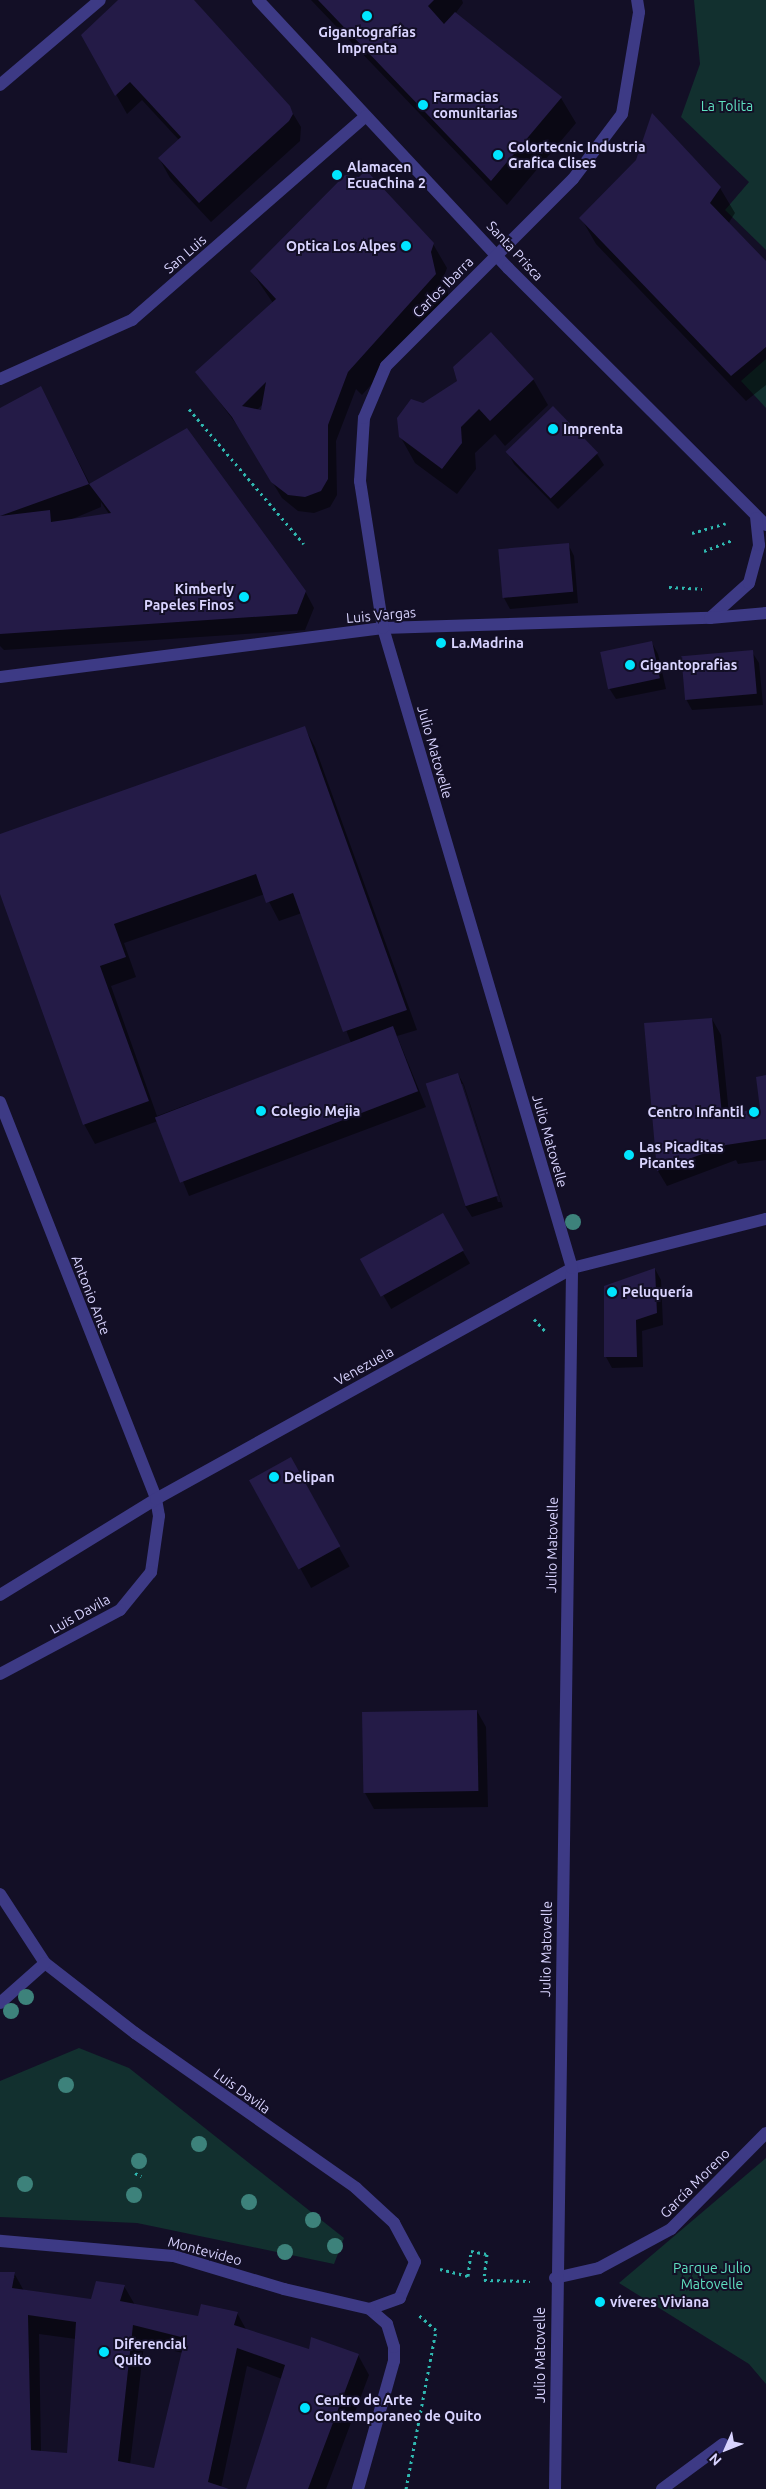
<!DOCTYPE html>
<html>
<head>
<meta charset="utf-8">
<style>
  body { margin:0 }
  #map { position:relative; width:766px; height:2489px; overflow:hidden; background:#130f26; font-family:Ubuntu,sans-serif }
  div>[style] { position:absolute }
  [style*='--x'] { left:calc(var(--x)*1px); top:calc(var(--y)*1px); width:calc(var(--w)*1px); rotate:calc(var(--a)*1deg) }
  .green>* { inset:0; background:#12302f }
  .shadow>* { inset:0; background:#0007; transform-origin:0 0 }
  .building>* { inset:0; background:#241b47; transform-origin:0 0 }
  .path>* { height:3px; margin-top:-1.5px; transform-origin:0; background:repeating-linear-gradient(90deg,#2fb8b0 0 2.5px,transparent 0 6.5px) }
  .lane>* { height:12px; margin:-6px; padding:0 6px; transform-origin:6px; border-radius:6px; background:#3d3a85 }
  .street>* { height:12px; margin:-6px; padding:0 6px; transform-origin:6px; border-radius:6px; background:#3d3a85 }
  .trees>* { width:16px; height:16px; margin:-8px; border-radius:50%; background:#3d827b }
  .dots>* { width:14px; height:14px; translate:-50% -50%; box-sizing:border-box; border:2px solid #130f26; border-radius:50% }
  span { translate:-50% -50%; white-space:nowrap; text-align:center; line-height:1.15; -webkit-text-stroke:4px #130f26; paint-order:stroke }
  .poi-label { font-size:14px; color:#d9d4ff; font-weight:700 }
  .left { translate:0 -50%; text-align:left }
  .right { translate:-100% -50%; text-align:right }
  .park-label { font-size:14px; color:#5fe0c0 }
  .street-label { font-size:14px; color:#d9d4ff }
  .north { position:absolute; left:701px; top:2424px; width:50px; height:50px; -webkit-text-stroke:4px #130f26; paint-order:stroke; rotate:226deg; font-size:14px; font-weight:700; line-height:20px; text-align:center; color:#d9d4ff }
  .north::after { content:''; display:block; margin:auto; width:18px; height:22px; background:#d9d4ff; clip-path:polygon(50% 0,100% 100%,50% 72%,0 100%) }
</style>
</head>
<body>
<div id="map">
  <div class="green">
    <i style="clip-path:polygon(694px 0,766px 0,766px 250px,725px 210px,749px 182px,681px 117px,700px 64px)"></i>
    <i style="clip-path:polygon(766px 359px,766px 408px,741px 381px)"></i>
    <i style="clip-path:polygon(79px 2048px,129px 2068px,344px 2238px,334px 2264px,137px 2223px,0 2217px,0 2081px)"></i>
    <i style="clip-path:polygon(766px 2158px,766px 2384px,749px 2364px,619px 2283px)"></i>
  </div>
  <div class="shadow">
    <i style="clip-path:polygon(120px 0,191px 0,289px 107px,301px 127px,300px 141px,211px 222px,170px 178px,159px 158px,179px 140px,142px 100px,127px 114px,83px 35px)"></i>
    <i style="clip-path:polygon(311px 0,462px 0,463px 3px,455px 14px,561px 98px,576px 123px,507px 205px)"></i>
    <i style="clip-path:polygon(720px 188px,735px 213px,728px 224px,766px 262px,766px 385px,746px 401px,596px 244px,581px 218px)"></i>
    <i style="clip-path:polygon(evenodd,433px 244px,447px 268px,444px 276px,449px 298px,362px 395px,356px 389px,336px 441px,337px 495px,330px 507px,314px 513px,298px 511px,282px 498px,240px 429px,197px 372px,273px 303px,251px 271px,433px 244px,263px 404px,262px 412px,256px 411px,263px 404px)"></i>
    <i style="clip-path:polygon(533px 379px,548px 405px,505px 446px,495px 434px,475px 453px,476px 469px,457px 494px,415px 463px,400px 436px,423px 404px)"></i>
    <i style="clip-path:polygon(evenodd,40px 387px,90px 484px,305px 591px,314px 608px,305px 630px,4px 650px,0 646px,0 410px,40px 387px,101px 502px,109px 514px,70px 520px,101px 507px,101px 502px)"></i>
    <i style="clip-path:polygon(553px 408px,597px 454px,604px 465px,558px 509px,514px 464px,508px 453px)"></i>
    <i style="clip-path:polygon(568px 544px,574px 556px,578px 603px,510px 609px,504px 598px,499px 550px)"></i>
    <i style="clip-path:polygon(652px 643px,658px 654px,666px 689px,616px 699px,609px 688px)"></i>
    <i style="clip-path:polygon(752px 652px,759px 663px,763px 705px,692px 710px,686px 699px,683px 657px)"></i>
    <i style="clip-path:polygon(evenodd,304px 727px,315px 747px,417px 1030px,397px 1036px,426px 1107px,189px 1196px,158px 1121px,95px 1144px,84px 1124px,0 891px,0 835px,304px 727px,265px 894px,279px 921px,302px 913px,351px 1043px,157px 1116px,111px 986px,136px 977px,124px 943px,265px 894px)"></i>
    <i style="clip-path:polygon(712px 1019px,721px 1035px,729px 1114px,762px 1110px,766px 1076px,766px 1160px,738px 1164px,736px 1160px,667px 1186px,658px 1171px,645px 1025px)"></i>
    <i style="clip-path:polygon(evenodd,458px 1074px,464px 1085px,503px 1207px,472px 1217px,465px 1206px,458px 1074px,461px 1084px,463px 1084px,501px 1202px,498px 1202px,461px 1084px)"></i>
    <i style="left:442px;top:1215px;width:56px;height:91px;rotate:60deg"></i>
    <i style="clip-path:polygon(655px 1269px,661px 1280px,663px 1325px,642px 1331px,643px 1367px,612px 1368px,606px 1357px)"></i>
    <i style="left:290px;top:1459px;width:123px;height:44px;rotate:61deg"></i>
    <i style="clip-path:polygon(477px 1711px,486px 1727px,488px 1807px,374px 1809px,365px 1793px)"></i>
    <i style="clip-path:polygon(evenodd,0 2273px,14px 2273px,24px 2291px,92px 2300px,124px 2286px,135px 2305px,199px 2318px,237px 2313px,247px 2331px,310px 2351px,358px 2355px,369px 2375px,326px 2489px,247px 2489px,282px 2379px,247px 2366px,221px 2488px,226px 2489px,0 2489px,0 2273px,39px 2334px,76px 2339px,69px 2454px,41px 2452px,39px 2334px,0 2273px,144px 2344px,183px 2353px,155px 2470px,130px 2465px,144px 2344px)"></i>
  </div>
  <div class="building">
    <i style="clip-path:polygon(118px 0,194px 0,290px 106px,293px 114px,289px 121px,199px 203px,158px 158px,181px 137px,130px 82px,115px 96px,81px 35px)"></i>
    <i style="clip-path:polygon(318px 0,434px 0,428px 6px,444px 24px,455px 12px,562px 97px,491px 181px)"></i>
    <i style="clip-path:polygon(652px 113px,721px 187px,710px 203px,766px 261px,766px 347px,731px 376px,579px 218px,636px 160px)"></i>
    <i style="clip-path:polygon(evenodd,366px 170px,434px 243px,431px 252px,436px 274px,348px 372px,328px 425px,328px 479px,321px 491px,305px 497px,288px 495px,271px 482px,232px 417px,195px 372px,276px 299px,250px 271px,345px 175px,359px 177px,366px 170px,266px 382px,261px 410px,242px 406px,266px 382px)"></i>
    <i style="clip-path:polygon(491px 332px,534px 379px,490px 421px,479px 409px,461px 427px,462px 443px,442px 469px,399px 437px,397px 418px,411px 399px,423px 403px,457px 381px,453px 367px)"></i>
    <i style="clip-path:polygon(41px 386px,89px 484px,0 516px,50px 510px,51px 522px,111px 513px,89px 484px,187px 428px,306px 591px,297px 614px,0 634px,0 408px)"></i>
    <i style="left:553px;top:406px;width:65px;height:66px;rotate:46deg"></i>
    <i style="left:569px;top:543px;width:49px;height:71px;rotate:85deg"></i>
    <i style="left:652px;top:641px;width:38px;height:53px;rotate:78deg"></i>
    <i style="left:753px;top:650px;width:44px;height:72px;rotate:85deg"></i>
    <i style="clip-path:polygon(305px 726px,407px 1010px,343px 1032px,293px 893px,266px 903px,256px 874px,114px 924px,126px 957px,100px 966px,149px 1101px,83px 1125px,0 894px,0 834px)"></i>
    <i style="clip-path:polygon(712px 1018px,722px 1114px,760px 1109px,756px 1077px,766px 1075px,766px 1139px,726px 1145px,657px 1171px,644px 1023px)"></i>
    <i style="left:393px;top:1026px;width:70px;height:255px;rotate:69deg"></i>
    <i style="left:458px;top:1073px;width:129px;height:34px;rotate:72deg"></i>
    <i style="left:443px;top:1213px;width:43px;height:95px;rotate:61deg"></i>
    <i style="clip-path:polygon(655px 1268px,657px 1313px,636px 1320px,637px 1357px,604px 1357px,604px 1286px)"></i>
    <i style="left:291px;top:1457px;width:102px;height:48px;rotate:61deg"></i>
    <i style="left:477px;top:1710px;width:81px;height:115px;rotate:89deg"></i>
    <i style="clip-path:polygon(evenodd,0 2272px,15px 2272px,12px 2288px,91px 2299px,96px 2281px,125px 2285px,120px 2301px,198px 2316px,201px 2304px,238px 2312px,234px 2325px,309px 2349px,311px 2337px,359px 2354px,308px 2489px,246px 2489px,285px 2365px,237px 2348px,208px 2482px,229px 2489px,0 2489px,0 2272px,28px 2315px,76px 2322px,67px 2453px,31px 2450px,28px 2315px,0 2272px,133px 2325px,185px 2338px,154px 2468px,118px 2461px,133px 2325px)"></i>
  </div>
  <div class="path">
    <i style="--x:189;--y:409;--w:177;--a:49.6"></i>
    <i style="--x:692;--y:533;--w:35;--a:-16"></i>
    <i style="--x:704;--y:551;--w:31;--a:-21"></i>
    <i style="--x:669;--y:587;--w:33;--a:3"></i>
    <i style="--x:534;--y:1319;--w:16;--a:47"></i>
    <i style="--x:135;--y:2173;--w:7;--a:27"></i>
    <i style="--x:440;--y:2269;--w:29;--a:14"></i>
    <i style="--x:468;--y:2276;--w:25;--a:-83"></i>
    <i style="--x:471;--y:2251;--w:16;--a:11"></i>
    <i style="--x:487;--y:2254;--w:26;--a:97"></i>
    <i style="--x:484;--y:2280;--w:46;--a:1.2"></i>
    <i style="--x:406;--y:2489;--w:162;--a:-79.3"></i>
    <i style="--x:436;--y:2330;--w:23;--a:-139"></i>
  </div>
  <div class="lane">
    <i style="--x:358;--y:2489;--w:133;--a:-74.3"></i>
    <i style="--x:394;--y:2361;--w:14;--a:-90"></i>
    <i style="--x:394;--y:2347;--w:24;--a:-107"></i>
    <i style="--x:387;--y:2324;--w:23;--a:-139"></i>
    <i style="--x:662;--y:2489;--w:76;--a:-36.4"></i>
  </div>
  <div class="street">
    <i style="--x:258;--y:0;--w:367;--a:47"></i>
    <i style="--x:508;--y:268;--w:364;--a:44.9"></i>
    <i style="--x:0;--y:85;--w:131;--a:-40.4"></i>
    <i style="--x:0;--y:379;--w:145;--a:-24.1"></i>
    <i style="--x:132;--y:320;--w:310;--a:-41.1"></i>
    <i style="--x:710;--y:618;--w:52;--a:-41.9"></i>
    <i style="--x:749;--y:583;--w:39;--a:-75"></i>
    <i style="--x:759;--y:545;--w:27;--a:-96"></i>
    <i style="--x:0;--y:677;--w:386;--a:-7.3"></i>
    <i style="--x:383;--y:628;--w:327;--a:-1.8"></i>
    <i style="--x:710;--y:618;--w:56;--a:-5.1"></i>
    <i style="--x:0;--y:1102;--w:427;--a:68.5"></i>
    <i style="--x:156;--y:1499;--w:17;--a:80"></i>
    <i style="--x:159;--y:1516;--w:57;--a:98.1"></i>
    <i style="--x:151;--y:1572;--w:49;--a:129.2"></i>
    <i style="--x:120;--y:1610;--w:136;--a:151.9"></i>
    <i style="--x:0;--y:1595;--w:183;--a:-31.6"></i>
    <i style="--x:156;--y:1499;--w:476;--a:-29"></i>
    <i style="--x:572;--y:1268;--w:200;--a:-14.2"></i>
    <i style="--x:0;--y:1894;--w:82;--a:56.9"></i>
    <i style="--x:45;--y:1963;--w:114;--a:37.9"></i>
    <i style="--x:135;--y:2033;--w:270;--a:35"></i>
    <i style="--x:356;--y:2188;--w:52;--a:42.6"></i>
    <i style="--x:394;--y:2223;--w:44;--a:61.7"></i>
    <i style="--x:415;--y:2262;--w:39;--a:113"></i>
    <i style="--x:400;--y:2298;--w:32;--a:160"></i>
    <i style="--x:370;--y:2309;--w:88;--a:-166.9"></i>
    <i style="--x:284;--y:2289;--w:116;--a:-163.4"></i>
    <i style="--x:173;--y:2256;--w:174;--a:-175"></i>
    <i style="--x:0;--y:2003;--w:60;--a:-41.6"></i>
    <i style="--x:555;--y:2278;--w:45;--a:-12.8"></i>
    <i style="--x:599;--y:2268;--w:82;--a:-28.4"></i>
    <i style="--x:671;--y:2229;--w:135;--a:-45.3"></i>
    <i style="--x:555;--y:2489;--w:1221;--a:-89.2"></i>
    <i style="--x:572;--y:1268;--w:667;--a:-106.45"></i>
    <i style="--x:383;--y:628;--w:149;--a:-98.9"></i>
    <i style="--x:360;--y:481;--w:63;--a:-86.4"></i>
    <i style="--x:364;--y:418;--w:56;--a:-67.1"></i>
    <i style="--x:386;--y:366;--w:264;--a:-45"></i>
    <i style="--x:573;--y:179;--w:81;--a:-53"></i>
    <i style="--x:622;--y:114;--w:103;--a:-80.5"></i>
    <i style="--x:639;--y:12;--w:12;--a:-99"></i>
  </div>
  <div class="trees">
    <i style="left:573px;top:1222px"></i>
    <i style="left:26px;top:1997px"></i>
    <i style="left:11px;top:2011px"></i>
    <i style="left:66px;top:2085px"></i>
    <i style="left:199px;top:2144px"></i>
    <i style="left:139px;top:2161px"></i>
    <i style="left:25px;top:2184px"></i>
    <i style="left:134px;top:2195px"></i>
    <i style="left:249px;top:2202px"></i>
    <i style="left:313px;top:2220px"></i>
    <i style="left:335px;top:2246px"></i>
    <i style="left:285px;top:2252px"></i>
  </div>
  <div class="dots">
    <i style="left:367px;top:16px;background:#00e5ff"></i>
    <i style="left:423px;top:105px;background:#00e5ff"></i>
    <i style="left:498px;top:155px;background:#00e5ff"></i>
    <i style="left:337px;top:175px;background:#00e5ff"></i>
    <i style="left:406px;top:246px;background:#00e5ff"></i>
    <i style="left:553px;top:429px;background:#00e5ff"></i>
    <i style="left:244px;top:597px;background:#00e5ff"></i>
    <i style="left:441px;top:643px;background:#00e5ff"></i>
    <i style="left:630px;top:665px;background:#00e5ff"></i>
    <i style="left:261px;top:1111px;background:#00e5ff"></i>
    <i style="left:754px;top:1112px;background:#00e5ff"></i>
    <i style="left:629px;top:1155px;background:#00e5ff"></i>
    <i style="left:612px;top:1292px;background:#00e5ff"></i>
    <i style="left:274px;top:1477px;background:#00e5ff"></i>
    <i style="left:600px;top:2302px;background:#00e5ff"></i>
    <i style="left:104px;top:2352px;background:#00e5ff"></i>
    <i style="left:305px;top:2408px;background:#00e5ff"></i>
  </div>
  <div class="poi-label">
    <span style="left:367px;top:40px">Gigantografías<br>Imprenta</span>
    <span class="left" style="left:433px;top:105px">Farmacias<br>comunitarias</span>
    <span class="left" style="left:508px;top:155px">Colortecnic Industria<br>Grafica Clises</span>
    <span class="left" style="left:347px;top:175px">Alamacen<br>EcuaChina 2</span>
    <span class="right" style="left:396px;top:246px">Optica Los Alpes</span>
    <span class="left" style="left:563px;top:429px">Imprenta</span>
    <span class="right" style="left:234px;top:597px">Kimberly<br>Papeles Finos</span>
    <span class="left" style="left:451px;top:643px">La.Madrina</span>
    <span class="left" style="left:640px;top:665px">Gigantoprafias</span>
    <span class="left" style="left:271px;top:1111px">Colegio Mejia</span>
    <span class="right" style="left:744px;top:1112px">Centro Infantil</span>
    <span class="left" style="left:639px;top:1155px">Las Picaditas<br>Picantes</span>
    <span class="left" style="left:622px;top:1292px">Peluquería</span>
    <span class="left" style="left:284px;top:1477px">Delipan</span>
    <span class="left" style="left:610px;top:2302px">víveres Viviana</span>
    <span class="left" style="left:114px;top:2352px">Diferencial<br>Quito</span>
    <span class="left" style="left:315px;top:2408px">Centro de Arte<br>Contemporaneo de Quito</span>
  </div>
  <div class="park-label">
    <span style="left:727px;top:106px">La Tolita</span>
    <span style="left:712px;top:2276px">Parque Julio<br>Matovelle</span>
  </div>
  <div class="street-label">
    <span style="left:515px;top:251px;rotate:47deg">Santa Prisca</span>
    <span style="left:185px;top:254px;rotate:-41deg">San Luis</span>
    <span style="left:443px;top:287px;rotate:-45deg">Carlos Ibarra</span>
    <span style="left:381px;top:615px;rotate:-5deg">Luis Vargas</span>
    <span style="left:435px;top:752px;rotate:74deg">Julio Matovelle</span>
    <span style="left:550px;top:1141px;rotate:74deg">Julio Matovelle</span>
    <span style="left:91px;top:1295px;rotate:69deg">Antonio Ante</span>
    <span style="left:364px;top:1366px;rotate:-29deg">Venezuela</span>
    <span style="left:552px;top:1545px;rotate:-89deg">Julio Matovelle</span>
    <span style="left:80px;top:1614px;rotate:-29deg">Luis Davila</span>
    <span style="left:546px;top:1949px;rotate:-89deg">Julio Matovelle</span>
    <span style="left:242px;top:2091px;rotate:36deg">Luis Davila</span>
    <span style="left:695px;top:2183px;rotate:-45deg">García Moreno</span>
    <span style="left:205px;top:2251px;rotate:15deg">Montevideo</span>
    <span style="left:540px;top:2355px;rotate:-90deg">Julio Matovelle</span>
  </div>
  <div class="north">N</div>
</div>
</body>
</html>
